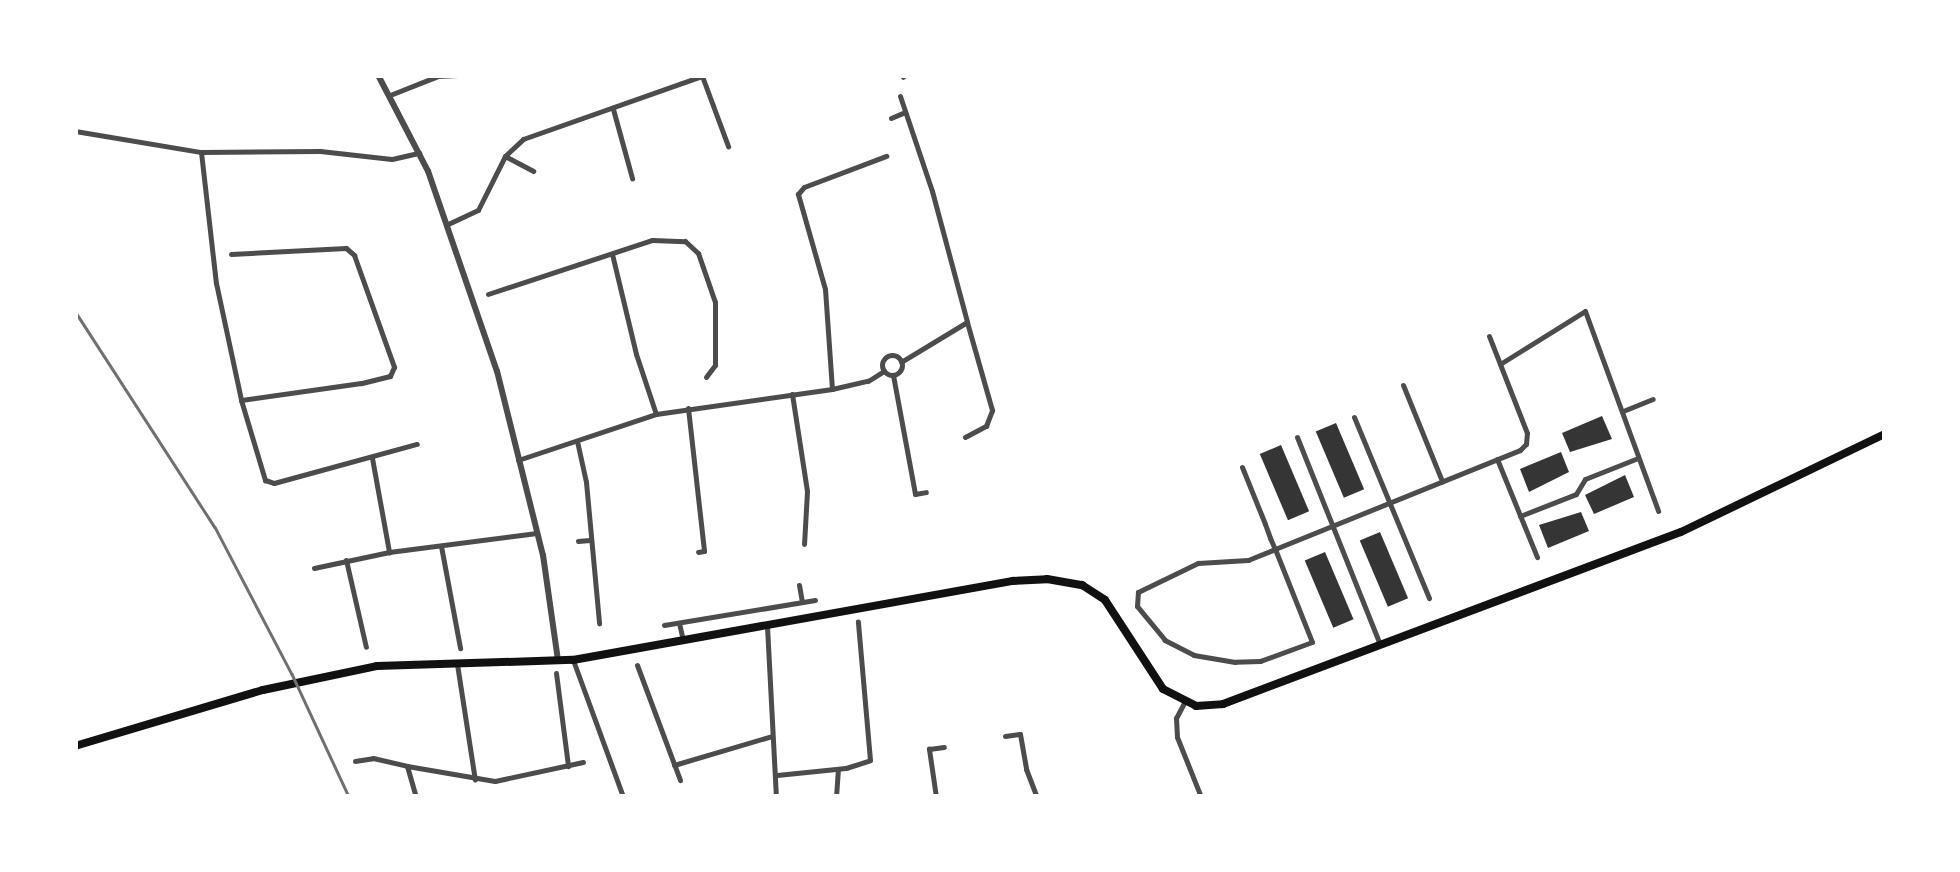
<!DOCTYPE html>
<html>
<head>
<meta charset="utf-8">
<style>
  body { margin:0 }
  #map { position:relative; width:1960px; height:872px; overflow:hidden; background:#fff; font-family:Ubuntu,sans-serif }
  div>[style] { position:absolute }
  [style*='--x'] { left:calc(var(--x)*1px); top:calc(var(--y)*1px); width:calc(var(--w)*1px); rotate:calc(var(--a)*1deg) }
  .building>* { inset:0; background:#353535; transform-origin:0 0 }
  .minor>* { height:5px; margin:-2.5px; padding:0 2.5px; transform-origin:2.5px; border-radius:2.5px; background:#4c4c4c }
  .minor>.ring { margin:-2.5px; padding:0; box-sizing:content-box; background:none; border:5px solid #4c4c4c; border-radius:50% }
  .tertiary>* { height:6px; margin:-3px; padding:0 3px; transform-origin:3px; border-radius:3px; background:#4c4c4c }
  .secondary>* { height:8px; margin:-4px; padding:0 4px; transform-origin:4px; border-radius:4px; background:#111 }
  .rail>* { height:2.5px; margin:-1.25px; padding:0 1.25px; transform-origin:1.25px; border-radius:1.25px; background:#707070 }
  span { translate:-50% -50%; white-space:nowrap; text-align:center; line-height:1.15; -webkit-text-stroke:8px #fff; paint-order:stroke }
  .frame { position:absolute; inset:0; border:78px solid #fff; pointer-events:none }
</style>
</head>
<body>
<div id="map">
  <div class="building">
    <i style="clip-path:polygon(1602px 416px,1612px 439px,1570px 452px,1562px 433px)"></i>
    <i style="left:1336px;top:423px;width:72px;height:22px;rotate:67deg"></i>
    <i style="left:1281px;top:445px;width:72px;height:23px;rotate:67deg"></i>
    <i style="clip-path:polygon(1561px 452px,1569px 472px,1529px 492px,1520px 469px)"></i>
    <i style="clip-path:polygon(1625px 475px,1634px 497px,1594px 514px,1585px 495px)"></i>
    <i style="clip-path:polygon(1581px 512px,1589px 531px,1548px 548px,1539px 525px)"></i>
    <i style="left:1380px;top:532px;width:72px;height:22px;rotate:67deg"></i>
    <i style="left:1325px;top:552px;width:73px;height:22px;rotate:67deg"></i>
  </div>
  <div class="minor">
    <i style="--x:902;--y:75;--w:2;--a:63"></i>
    <i style="--x:702;--y:76;--w:75;--a:69.6"></i>
    <i style="--x:390;--y:95;--w:52;--a:-21.6"></i>
    <i style="--x:438;--y:76;--w:20;--a:-3"></i>
    <i style="--x:900;--y:96;--w:100;--a:71.4"></i>
    <i style="--x:932;--y:191;--w:136;--a:75"></i>
    <i style="--x:967;--y:322;--w:77;--a:148.8"></i>
    <i style="--x:613;--y:109;--w:72;--a:74.6"></i>
    <i style="--x:891;--y:118;--w:15;--a:-23"></i>
    <i style="--x:75;--y:131;--w:128;--a:9.5"></i>
    <i style="--x:201;--y:152;--w:119;--a:-0.5"></i>
    <i style="--x:320;--y:151;--w:72;--a:6.3"></i>
    <i style="--x:392;--y:159;--w:28;--a:-13"></i>
    <i style="--x:201;--y:152;--w:132;--a:83.5"></i>
    <i style="--x:216;--y:283;--w:120;--a:77.9"></i>
    <i style="--x:241;--y:400;--w:84;--a:73.3"></i>
    <i style="--x:265;--y:480;--w:9;--a:18"></i>
    <i style="--x:274;--y:483;--w:148;--a:-15.3"></i>
    <i style="--x:505;--y:156;--w:32;--a:28"></i>
    <i style="--x:448;--y:224;--w:33;--a:-25"></i>
    <i style="--x:478;--y:210;--w:60;--a:-63.4"></i>
    <i style="--x:505;--y:156;--w:25;--a:-43"></i>
    <i style="--x:523;--y:139;--w:193;--a:-19.4"></i>
    <i style="--x:231;--y:254;--w:115;--a:-3"></i>
    <i style="--x:346;--y:248;--w:11;--a:41"></i>
    <i style="--x:354;--y:255;--w:119;--a:70.3"></i>
    <i style="--x:394;--y:367;--w:10;--a:114"></i>
    <i style="--x:390;--y:376;--w:30;--a:166"></i>
    <i style="--x:361;--y:383;--w:121;--a:171.9"></i>
    <i style="--x:612;--y:254;--w:103;--a:76.5"></i>
    <i style="--x:636;--y:354;--w:63;--a:71.6"></i>
    <i style="--x:488;--y:294;--w:173;--a:-18.2"></i>
    <i style="--x:652;--y:240;--w:33;--a:2"></i>
    <i style="--x:685;--y:241;--w:18;--a:43"></i>
    <i style="--x:698;--y:253;--w:52;--a:70.9"></i>
    <i style="--x:715;--y:302;--w:63;--a:90"></i>
    <i style="--x:715;--y:365;--w:15;--a:127"></i>
    <i class="ring" style="left:882px;top:355px;width:15px;height:15px"></i>
    <i style="--x:1500;--y:364;--w:100;--a:-31.9"></i>
    <i style="--x:1585;--y:311;--w:213;--a:69.9"></i>
    <i style="--x:893;--y:375;--w:121;--a:79.5"></i>
    <i style="--x:915;--y:494;--w:11;--a:-10"></i>
    <i style="--x:1403;--y:385;--w:104;--a:67.9"></i>
    <i style="--x:832;--y:389;--w:100;--a:-94"></i>
    <i style="--x:825;--y:289;--w:99;--a:-105.9"></i>
    <i style="--x:798;--y:194;--w:9;--a:-49"></i>
    <i style="--x:804;--y:187;--w:88;--a:-20.7"></i>
    <i style="--x:792;--y:394;--w:98;--a:81.2"></i>
    <i style="--x:807;--y:491;--w:53;--a:93.2"></i>
    <i style="--x:688;--y:408;--w:144;--a:83.6"></i>
    <i style="--x:704;--y:551;--w:6;--a:171"></i>
    <i style="--x:1623;--y:411;--w:32;--a:-22"></i>
    <i style="--x:1354;--y:417;--w:196;--a:67.5"></i>
    <i style="--x:965;--y:437;--w:24;--a:-28"></i>
    <i style="--x:986;--y:426;--w:17;--a:-69"></i>
    <i style="--x:992;--y:410;--w:91;--a:-105.9"></i>
    <i style="--x:1297;--y:437;--w:223;--a:68.2"></i>
    <i style="--x:577;--y:441;--w:42;--a:77.6"></i>
    <i style="--x:586;--y:482;--w:142;--a:84.7"></i>
    <i style="--x:372;--y:458;--w:96;--a:79.7"></i>
    <i style="--x:1497;--y:459;--w:106;--a:67.8"></i>
    <i style="--x:518;--y:460;--w:145;--a:-18.4"></i>
    <i style="--x:656;--y:414;--w:178;--a:-8.1"></i>
    <i style="--x:832;--y:389;--w:37;--a:-13"></i>
    <i style="--x:868;--y:381;--w:19;--a:-32"></i>
    <i style="--x:1242;--y:467;--w:61;--a:68"></i>
    <i style="--x:1265;--y:524;--w:15;--a:70"></i>
    <i style="--x:1270;--y:538;--w:12;--a:66"></i>
    <i style="--x:1275;--y:549;--w:100;--a:68.3"></i>
    <i style="--x:1312;--y:642;--w:55;--a:159.9"></i>
    <i style="--x:1260;--y:661;--w:25;--a:178"></i>
    <i style="--x:1235;--y:662;--w:42;--a:-170.3"></i>
    <i style="--x:1194;--y:655;--w:33;--a:-153"></i>
    <i style="--x:1165;--y:640;--w:44;--a:-129.5"></i>
    <i style="--x:1137;--y:606;--w:14;--a:-86"></i>
    <i style="--x:1138;--y:592;--w:67;--a:-25.8"></i>
    <i style="--x:1198;--y:563;--w:50;--a:-3.4"></i>
    <i style="--x:1248;--y:560;--w:29;--a:-22"></i>
    <i style="--x:1275;--y:549;--w:264;--a:-22"></i>
    <i style="--x:1520;--y:450;--w:8;--a:-45"></i>
    <i style="--x:1526;--y:444;--w:11;--a:-85"></i>
    <i style="--x:1527;--y:433;--w:104;--a:-111.4"></i>
    <i style="--x:1520;--y:516;--w:60;--a:-21.4"></i>
    <i style="--x:1576;--y:494;--w:17;--a:-59"></i>
    <i style="--x:1585;--y:479;--w:57;--a:-21.6"></i>
    <i style="--x:578;--y:541;--w:12;--a:-5"></i>
    <i style="--x:441;--y:546;--w:104;--a:79.4"></i>
    <i style="--x:346;--y:560;--w:89;--a:77.1"></i>
    <i style="--x:314;--y:568;--w:77;--a:-12"></i>
    <i style="--x:389;--y:552;--w:149;--a:-7.3"></i>
    <i style="--x:799;--y:585;--w:17;--a:80"></i>
    <i style="--x:679;--y:623;--w:18;--a:77"></i>
    <i style="--x:664;--y:625;--w:153;--a:-9.4"></i>
    <i style="--x:767;--y:626;--w:171;--a:87"></i>
    <i style="--x:573;--y:660;--w:146;--a:69.9"></i>
    <i style="--x:457;--y:664;--w:117;--a:81.2"></i>
    <i style="--x:637;--y:665;--w:123;--a:69.5"></i>
    <i style="--x:556;--y:673;--w:94;--a:82.6"></i>
    <i style="--x:1184;--y:703;--w:17;--a:118"></i>
    <i style="--x:1176;--y:718;--w:19;--a:87"></i>
    <i style="--x:1177;--y:737;--w:65;--a:68.2"></i>
    <i style="--x:1005;--y:736;--w:15;--a:-8"></i>
    <i style="--x:1020;--y:734;--w:36;--a:80"></i>
    <i style="--x:1026;--y:769;--w:30;--a:69"></i>
    <i style="--x:355;--y:761;--w:18;--a:-9"></i>
    <i style="--x:373;--y:758;--w:35;--a:13"></i>
    <i style="--x:407;--y:766;--w:32;--a:74"></i>
    <i style="--x:674;--y:765;--w:102;--a:-16.5"></i>
    <i style="--x:407;--y:766;--w:89;--a:9.7"></i>
    <i style="--x:495;--y:781;--w:90;--a:-12.2"></i>
    <i style="--x:777;--y:775;--w:69;--a:-5.8"></i>
    <i style="--x:846;--y:768;--w:25;--a:-18"></i>
    <i style="--x:870;--y:760;--w:139;--a:-95"></i>
    <i style="--x:836;--y:797;--w:27;--a:-86"></i>
    <i style="--x:936;--y:797;--w:49;--a:-98.3"></i>
    <i style="--x:929;--y:749;--w:15;--a:-8"></i>
  </div>
  <div class="tertiary">
    <i style="--x:378;--y:75;--w:108;--a:62.5"></i>
    <i style="--x:428;--y:171;--w:212;--a:71"></i>
    <i style="--x:497;--y:371;--w:190;--a:76"></i>
    <i style="--x:543;--y:555;--w:107;--a:81.9"></i>
  </div>
  <div class="secondary">
    <i style="--x:75;--y:746;--w:196;--a:-16.6"></i>
    <i style="--x:263;--y:690;--w:116;--a:-11.9"></i>
    <i style="--x:377;--y:666;--w:196;--a:-1.8"></i>
    <i style="--x:573;--y:660;--w:447;--a:-10.2"></i>
    <i style="--x:1013;--y:581;--w:34;--a:-3"></i>
    <i style="--x:1047;--y:579;--w:36;--a:10"></i>
    <i style="--x:1082;--y:585;--w:27;--a:33"></i>
    <i style="--x:1105;--y:600;--w:106;--a:56.9"></i>
    <i style="--x:1163;--y:689;--w:37;--a:27"></i>
    <i style="--x:1196;--y:706;--w:27;--a:-4"></i>
    <i style="--x:1223;--y:704;--w:489;--a:-20.6"></i>
    <i style="--x:1681;--y:532;--w:226;--a:-25.7"></i>
  </div>
  <div class="rail">
    <i style="--x:75;--y:311;--w:257;--a:57.1"></i>
    <i style="--x:215;--y:527;--w:166;--a:62.4"></i>
    <i style="--x:292;--y:674;--w:136;--a:65.1"></i>
  </div>
  <div class="frame"></div>
</div>
</body>
</html>
